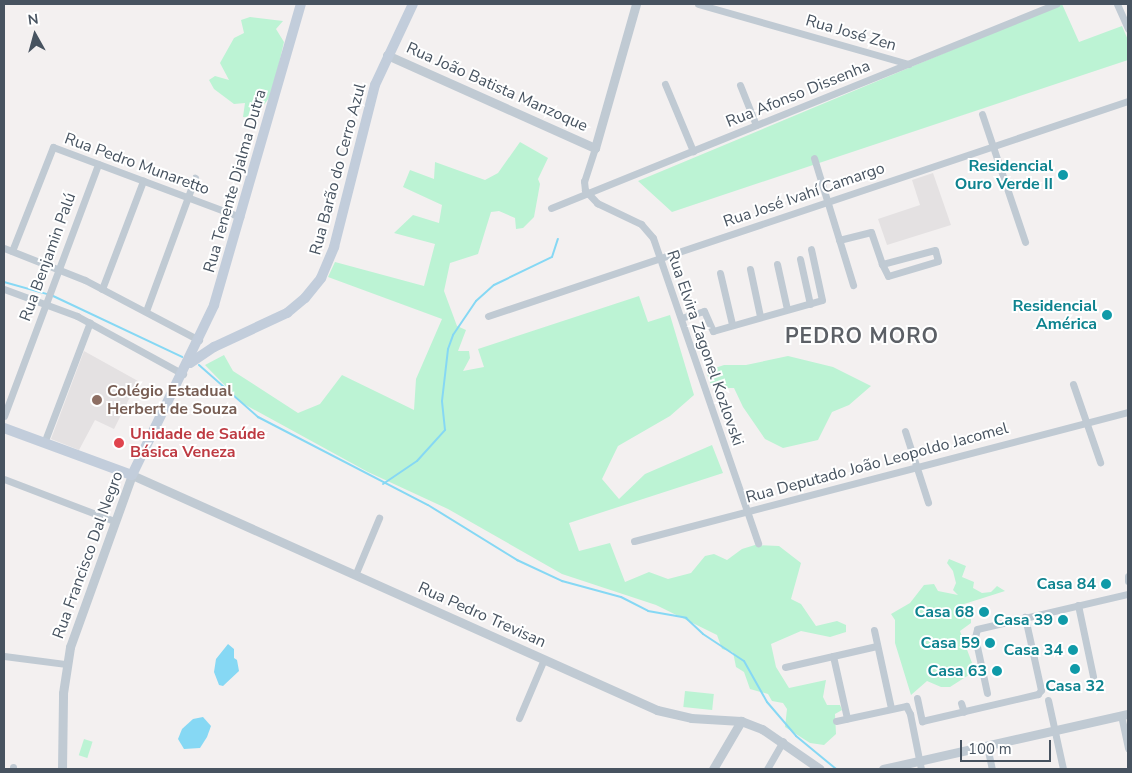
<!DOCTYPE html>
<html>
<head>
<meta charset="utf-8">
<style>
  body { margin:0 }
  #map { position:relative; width:1132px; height:773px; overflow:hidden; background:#f3f0f0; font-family:"Nunito Sans",sans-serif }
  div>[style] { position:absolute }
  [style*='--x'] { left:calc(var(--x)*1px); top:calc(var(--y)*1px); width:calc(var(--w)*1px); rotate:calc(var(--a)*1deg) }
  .education>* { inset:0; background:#e4e1e2 }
  .green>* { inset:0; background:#bcf3d4; transform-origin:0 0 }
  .water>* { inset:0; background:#86d8f4 }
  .stream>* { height:2px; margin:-1px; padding:0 1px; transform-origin:1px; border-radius:1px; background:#86d8f4 }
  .minor>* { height:7px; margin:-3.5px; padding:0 3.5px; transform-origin:3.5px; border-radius:3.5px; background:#c0cad3 }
  .tertiary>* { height:9px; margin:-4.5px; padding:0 4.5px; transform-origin:4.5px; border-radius:4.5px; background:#c0cad3 }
  .secondary>* { height:10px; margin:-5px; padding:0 5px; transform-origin:5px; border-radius:5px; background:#c2cddb }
  .dots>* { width:14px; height:14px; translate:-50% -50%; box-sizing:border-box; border:2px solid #fff; border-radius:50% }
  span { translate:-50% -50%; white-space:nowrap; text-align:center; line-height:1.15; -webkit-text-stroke:4px #fff; paint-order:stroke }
  .street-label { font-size:16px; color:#475360 }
  .culture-label { font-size:16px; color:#0d838f; font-weight:700 }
  .right { translate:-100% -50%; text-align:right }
  .education-label { font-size:16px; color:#785e54; font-weight:700 }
  .left { translate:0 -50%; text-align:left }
  .health-label { font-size:16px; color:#be3a42; font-weight:700 }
  .district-label { font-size:21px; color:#5c6066; font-weight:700; letter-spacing:1px }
  .frame { position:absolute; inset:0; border:5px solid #475360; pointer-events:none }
  .north { position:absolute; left:10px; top:10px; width:50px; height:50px; -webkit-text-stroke:4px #fff; paint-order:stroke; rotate:353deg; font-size:14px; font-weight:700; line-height:20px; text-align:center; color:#475360 }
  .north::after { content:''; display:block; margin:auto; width:18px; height:22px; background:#475360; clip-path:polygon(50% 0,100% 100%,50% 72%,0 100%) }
  .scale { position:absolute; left:960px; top:740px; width:91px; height:22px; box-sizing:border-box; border:2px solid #475360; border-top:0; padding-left:6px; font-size:15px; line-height:18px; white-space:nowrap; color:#475360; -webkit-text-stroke:4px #fff; paint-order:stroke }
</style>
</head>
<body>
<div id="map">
  <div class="education">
    <i style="clip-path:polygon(933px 173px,951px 225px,887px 245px,878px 219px,920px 205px,912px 180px)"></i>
    <i style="clip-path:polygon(84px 351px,138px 381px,114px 429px,95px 420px,79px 450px,51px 439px)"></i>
  </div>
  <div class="green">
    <i style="clip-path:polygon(1062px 4px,1079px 42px,1122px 26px,1128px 40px,1128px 60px,672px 212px,638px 181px)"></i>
    <i style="clip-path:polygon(250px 17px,283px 21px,276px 29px,284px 42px,278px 68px,269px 98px,254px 118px,243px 117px,245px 103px,234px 104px,214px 89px,209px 80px,215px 76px,229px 80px,220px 63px,234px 38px,244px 33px,241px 20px)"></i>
    <i style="clip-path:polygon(520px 142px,548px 158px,538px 179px,540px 184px,534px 217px,523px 228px,516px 229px,515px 218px,499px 211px,491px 212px,478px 254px,450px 263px,444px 291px,457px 326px,466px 330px,458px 351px,469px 351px,470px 358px,463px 371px,484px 367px,478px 349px,639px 296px,648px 322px,670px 315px,694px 395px,670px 416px,618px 446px,602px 479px,619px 499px,645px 474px,712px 445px,723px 473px,569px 523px,579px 551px,610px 543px,625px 582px,649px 572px,668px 579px,691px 573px,705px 556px,714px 554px,727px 560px,742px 549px,755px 545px,779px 546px,801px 563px,791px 599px,801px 604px,816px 626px,837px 621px,846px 625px,846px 632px,830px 637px,801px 631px,771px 644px,776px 667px,789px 688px,826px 680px,823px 697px,827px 705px,840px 705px,842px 710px,835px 714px,836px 734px,824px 745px,810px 743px,785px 727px,787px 709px,783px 703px,772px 701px,768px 694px,750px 689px,744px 672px,736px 667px,733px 652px,722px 649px,717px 635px,656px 605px,562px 574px,448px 509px,368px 472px,242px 403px,205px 365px,224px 355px,233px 371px,298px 413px,320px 404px,342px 375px,414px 410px,416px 379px,442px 319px,328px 277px,335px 262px,424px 286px,435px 244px,394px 233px,413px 215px,439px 223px,442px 205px,403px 187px,410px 170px,434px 179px,435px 162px,485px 180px,498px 173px)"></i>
    <i style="clip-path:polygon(788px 356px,833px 367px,871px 386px,849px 405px,832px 412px,818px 440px,783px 448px,765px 439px,743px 407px,734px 388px,712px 388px,706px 371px,724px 365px,746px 365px)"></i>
    <i style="clip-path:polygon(949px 559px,966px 566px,962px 577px,974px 582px,973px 588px,982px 593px,991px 592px,997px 586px,1005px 591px,961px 605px,971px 607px,971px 623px,960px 631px,975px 671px,950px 687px,941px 687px,927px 681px,911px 695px,895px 643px,895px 620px,891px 614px,910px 603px,924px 585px,934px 584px,938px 591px,958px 595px,953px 590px,956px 583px,953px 571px,947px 563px)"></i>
    <i style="left:685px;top:691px;width:29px;height:16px;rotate:6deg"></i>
    <i style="left:84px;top:739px;width:9px;height:17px;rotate:18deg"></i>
  </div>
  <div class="water">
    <i style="clip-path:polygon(228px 644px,234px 649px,234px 658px,237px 660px,239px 671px,223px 686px,219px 685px,214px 672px,216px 659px)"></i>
    <i style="clip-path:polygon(203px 717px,211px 726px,207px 737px,200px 748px,184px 749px,178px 739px,182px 729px,193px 719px)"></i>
  </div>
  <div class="stream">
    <i style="--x:4;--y:282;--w:45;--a:15.6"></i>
    <i style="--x:51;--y:295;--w:145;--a:25.3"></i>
    <i style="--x:199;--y:365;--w:79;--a:41.4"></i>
    <i style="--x:258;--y:417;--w:191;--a:27.4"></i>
    <i style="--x:428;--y:505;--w:105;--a:31.7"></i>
    <i style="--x:517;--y:560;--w:50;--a:25"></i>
    <i style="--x:562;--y:581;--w:61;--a:15.2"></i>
    <i style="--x:621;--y:597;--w:30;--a:27"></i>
    <i style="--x:648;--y:611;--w:39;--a:10"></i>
    <i style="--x:686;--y:618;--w:23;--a:43"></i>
    <i style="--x:703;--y:634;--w:49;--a:33.4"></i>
    <i style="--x:744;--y:661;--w:47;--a:60.7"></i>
    <i style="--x:767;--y:702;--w:45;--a:49.5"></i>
    <i style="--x:796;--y:736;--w:52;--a:39.5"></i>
    <i style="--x:383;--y:484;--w:41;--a:-34.1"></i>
    <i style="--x:417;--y:461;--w:42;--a:-47.9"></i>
    <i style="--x:445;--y:430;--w:29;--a:-96"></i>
    <i style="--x:442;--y:401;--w:52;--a:-83.4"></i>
    <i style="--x:448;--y:349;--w:15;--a:-70"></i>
    <i style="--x:453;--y:335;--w:41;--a:-55.9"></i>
    <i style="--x:476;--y:301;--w:24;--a:-42"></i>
    <i style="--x:494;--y:285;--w:64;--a:-25.8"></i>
    <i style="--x:552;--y:257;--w:19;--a:-72"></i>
  </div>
  <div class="minor">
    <i style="--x:698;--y:4;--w:219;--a:15.9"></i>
    <i style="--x:1117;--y:4;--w:27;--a:66"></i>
    <i style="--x:665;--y:84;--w:73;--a:67.3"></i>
    <i style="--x:740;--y:85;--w:43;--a:68.2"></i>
    <i style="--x:982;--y:114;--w:135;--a:71.4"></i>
    <i style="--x:595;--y:148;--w:35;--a:108"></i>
    <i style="--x:584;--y:181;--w:9;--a:84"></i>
    <i style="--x:585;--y:190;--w:18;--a:47"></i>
    <i style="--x:597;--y:203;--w:49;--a:25.5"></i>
    <i style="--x:641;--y:224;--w:18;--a:49"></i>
    <i style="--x:653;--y:238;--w:323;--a:71"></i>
    <i style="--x:814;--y:158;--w:133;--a:72.9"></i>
    <i style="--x:551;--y:208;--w:545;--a:-22"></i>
    <i style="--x:839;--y:240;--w:33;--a:-14"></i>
    <i style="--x:871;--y:232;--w:34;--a:71"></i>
    <i style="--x:882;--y:264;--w:13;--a:63"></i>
    <i style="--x:888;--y:276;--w:52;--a:-16.7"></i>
    <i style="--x:938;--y:261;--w:11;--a:-105"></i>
    <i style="--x:935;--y:250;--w:55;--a:165.2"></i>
    <i style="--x:4;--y:248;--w:87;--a:21.6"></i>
    <i style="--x:85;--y:280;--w:129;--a:27.8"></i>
    <i style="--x:12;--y:251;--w:112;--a:-68.5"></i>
    <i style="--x:53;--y:147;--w:200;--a:20.5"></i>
    <i style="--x:800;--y:259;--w:46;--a:77.5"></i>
    <i style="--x:777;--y:264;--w:46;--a:77.5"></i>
    <i style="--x:750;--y:269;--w:48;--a:78"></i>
    <i style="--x:720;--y:273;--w:52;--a:76.8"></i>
    <i style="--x:4;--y:289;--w:78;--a:20.3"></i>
    <i style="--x:77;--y:316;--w:121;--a:28.7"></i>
    <i style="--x:102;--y:289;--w:116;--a:-69.2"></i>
    <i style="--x:146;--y:311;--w:142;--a:-69.8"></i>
    <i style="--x:488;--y:316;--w:675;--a:-18.57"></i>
    <i style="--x:681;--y:318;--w:24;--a:-17"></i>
    <i style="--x:704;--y:311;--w:22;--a:66"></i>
    <i style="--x:713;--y:331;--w:113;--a:-15.9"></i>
    <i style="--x:822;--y:300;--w:52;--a:-102.2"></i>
    <i style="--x:1073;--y:384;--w:83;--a:70.9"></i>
    <i style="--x:4;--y:416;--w:269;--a:-69.5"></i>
    <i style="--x:905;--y:431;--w:75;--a:72.1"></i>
    <i style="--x:44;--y:443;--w:129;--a:-69.2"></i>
    <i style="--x:4;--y:479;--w:118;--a:20.9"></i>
    <i style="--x:634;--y:541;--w:511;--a:-14.64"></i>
    <i style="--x:356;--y:573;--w:60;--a:-67.3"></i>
    <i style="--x:1128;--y:576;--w:5;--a:90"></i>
    <i style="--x:1078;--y:605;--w:73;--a:78.1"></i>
    <i style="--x:874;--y:630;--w:80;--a:77.7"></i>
    <i style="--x:4;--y:656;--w:63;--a:7.4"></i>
    <i style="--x:833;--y:656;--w:64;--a:77.3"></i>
    <i style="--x:785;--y:667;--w:94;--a:-12.9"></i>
    <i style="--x:987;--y:693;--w:57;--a:-102.1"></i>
    <i style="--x:975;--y:637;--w:8;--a:-76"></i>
    <i style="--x:977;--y:629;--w:155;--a:-13.1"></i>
    <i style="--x:917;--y:698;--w:24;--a:78"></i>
    <i style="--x:922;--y:721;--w:119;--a:-13.1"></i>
    <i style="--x:1038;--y:694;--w:5;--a:-53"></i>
    <i style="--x:1041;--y:690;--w:75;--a:-102.4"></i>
    <i style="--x:1048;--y:700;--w:71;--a:77.7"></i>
    <i style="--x:961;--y:703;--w:9;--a:72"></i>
    <i style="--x:1121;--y:715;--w:34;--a:78"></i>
    <i style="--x:519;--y:718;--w:64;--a:-67"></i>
    <i style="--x:836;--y:721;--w:72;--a:-12.1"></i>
    <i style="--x:906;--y:706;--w:9;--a:63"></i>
    <i style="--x:910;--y:714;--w:56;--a:78.7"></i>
    <i style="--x:987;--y:746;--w:24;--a:78"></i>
    <i style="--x:13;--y:769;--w:2;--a:-90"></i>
    <i style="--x:767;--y:769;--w:32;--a:-60"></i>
  </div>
  <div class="tertiary">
    <i style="--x:387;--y:55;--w:228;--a:24.1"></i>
    <i style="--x:595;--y:148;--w:150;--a:-74.1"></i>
    <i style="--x:62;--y:769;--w:76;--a:-89.2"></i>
    <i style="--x:63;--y:693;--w:47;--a:-81.3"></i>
    <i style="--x:70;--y:647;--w:183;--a:-70.2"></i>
    <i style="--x:132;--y:475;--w:575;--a:24.11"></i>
    <i style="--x:657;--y:710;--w:35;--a:13"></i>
    <i style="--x:691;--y:718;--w:50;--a:3.4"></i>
    <i style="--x:741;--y:721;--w:22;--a:21"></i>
    <i style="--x:762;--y:729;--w:70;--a:34.6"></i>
    <i style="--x:713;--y:769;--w:56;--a:-59.7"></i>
    <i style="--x:883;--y:769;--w:251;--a:-12.7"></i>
  </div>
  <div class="secondary">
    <i style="--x:190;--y:363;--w:29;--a:-34"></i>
    <i style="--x:214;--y:347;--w:81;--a:-25"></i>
    <i style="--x:287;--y:313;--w:23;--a:-40"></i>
    <i style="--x:305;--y:298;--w:26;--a:-51"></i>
    <i style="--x:321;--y:278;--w:34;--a:-67"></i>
    <i style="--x:334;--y:247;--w:167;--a:-75.8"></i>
    <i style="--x:375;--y:85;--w:89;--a:-64.9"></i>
    <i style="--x:4;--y:428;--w:136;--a:20.2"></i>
    <i style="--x:132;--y:475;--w:189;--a:-64.2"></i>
    <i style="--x:214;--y:305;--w:313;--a:-73.9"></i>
  </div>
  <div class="dots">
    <i style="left:1063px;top:175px;background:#0f9aa8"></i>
    <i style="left:1107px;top:315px;background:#0f9aa8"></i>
    <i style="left:97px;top:400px;background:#8d6e63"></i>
    <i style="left:119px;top:443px;background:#e0444e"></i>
    <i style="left:1106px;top:584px;background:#0f9aa8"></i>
    <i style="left:984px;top:612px;background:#0f9aa8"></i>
    <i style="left:1063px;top:620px;background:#0f9aa8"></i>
    <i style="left:990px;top:643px;background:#0f9aa8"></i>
    <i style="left:1073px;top:650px;background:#0f9aa8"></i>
    <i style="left:1075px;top:669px;background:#0f9aa8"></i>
    <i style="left:997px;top:671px;background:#0f9aa8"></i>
  </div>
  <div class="street-label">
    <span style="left:851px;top:33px;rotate:16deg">Rua José Zen</span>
    <span style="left:497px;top:87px;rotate:24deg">Rua João Batista Manzoque</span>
    <span style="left:798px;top:94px;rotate:-22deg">Rua Afonso Dissenha</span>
    <span style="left:137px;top:164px;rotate:20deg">Rua Pedro Munaretto</span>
    <span style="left:338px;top:169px;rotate:-75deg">Rua Barão do Cerro Azul</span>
    <span style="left:235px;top:181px;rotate:-74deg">Rua Tenente Djalma Dutra</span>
    <span style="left:804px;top:195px;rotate:-19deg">Rua José Ivahí Camargo</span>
    <span style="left:48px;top:257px;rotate:-70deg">Rua Benjamin Palú</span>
    <span style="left:705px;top:348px;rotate:71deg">Rua Elvira Zagonel Kozlovski</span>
    <span style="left:877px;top:463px;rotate:-15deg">Rua Deputado João Leopoldo Jacomel</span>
    <span style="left:88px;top:555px;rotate:-70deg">Rua Francisco Dal Negro</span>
    <span style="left:482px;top:615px;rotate:24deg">Rua Pedro Trevisan</span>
  </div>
  <div class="culture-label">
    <span class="right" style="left:1053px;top:175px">Residencial<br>Ouro Verde II</span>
    <span class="right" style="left:1097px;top:315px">Residencial<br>América</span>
    <span class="right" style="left:1096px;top:584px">Casa 84</span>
    <span class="right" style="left:974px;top:612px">Casa 68</span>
    <span class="right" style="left:1053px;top:620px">Casa 39</span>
    <span class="right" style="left:980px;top:643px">Casa 59</span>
    <span class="right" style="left:1063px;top:650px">Casa 34</span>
    <span class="right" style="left:987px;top:671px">Casa 63</span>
    <span style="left:1075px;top:686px">Casa 32</span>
  </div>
  <div class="education-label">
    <span class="left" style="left:107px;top:400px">Colégio Estadual<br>Herbert de Souza</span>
  </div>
  <div class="health-label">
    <span class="left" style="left:130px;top:443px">Unidade de Saúde<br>Básica Veneza</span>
  </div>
  <div class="district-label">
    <span style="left:862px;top:336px">PEDRO MORO</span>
  </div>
  <div class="frame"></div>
  <div class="north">N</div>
  <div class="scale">100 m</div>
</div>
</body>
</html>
